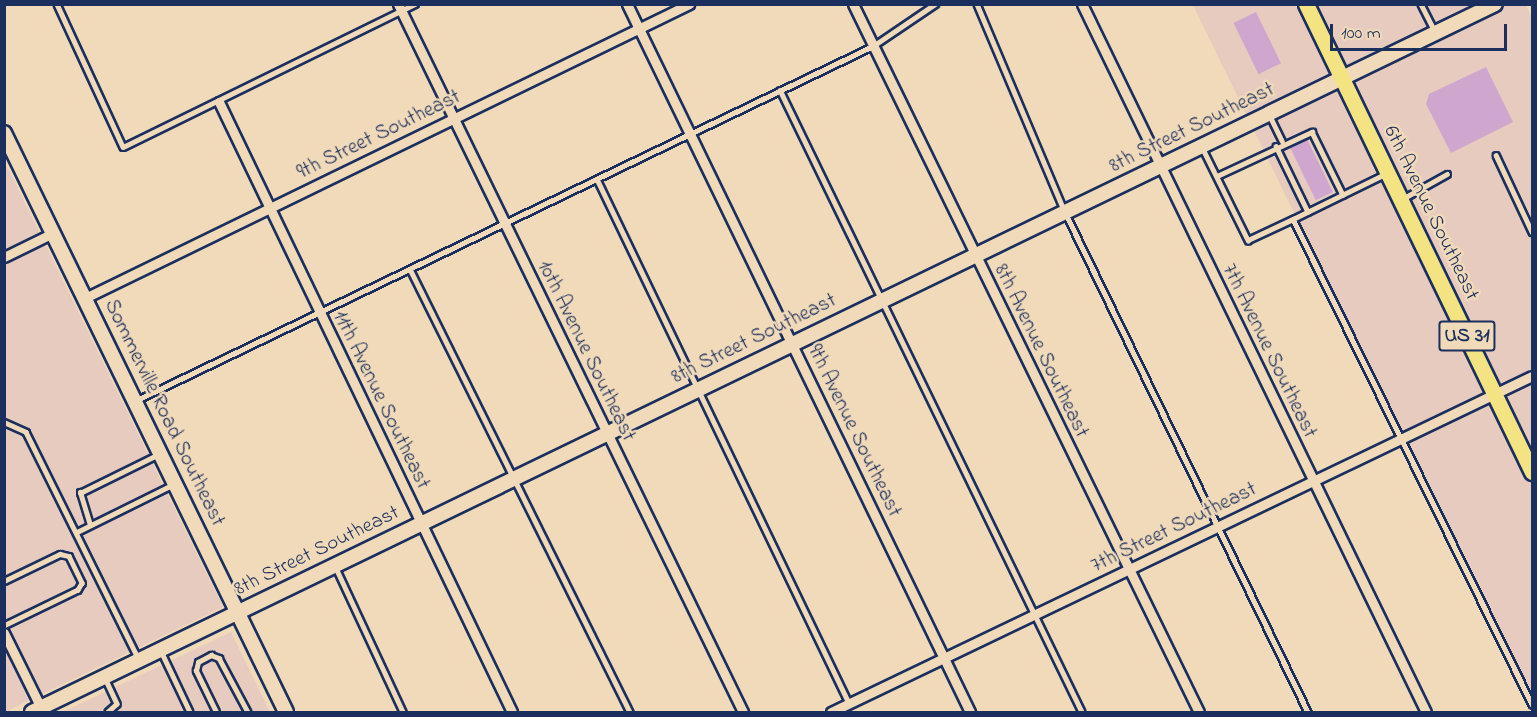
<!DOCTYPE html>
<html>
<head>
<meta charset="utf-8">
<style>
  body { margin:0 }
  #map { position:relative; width:1537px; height:717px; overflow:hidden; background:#f1dab9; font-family:"Indie Flower",sans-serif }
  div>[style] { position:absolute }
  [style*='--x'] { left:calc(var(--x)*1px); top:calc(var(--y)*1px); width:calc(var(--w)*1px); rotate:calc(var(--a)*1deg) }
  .built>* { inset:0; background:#e7cbbf }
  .building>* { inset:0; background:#cfa7ce; transform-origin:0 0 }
  .roads { filter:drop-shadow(2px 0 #1b2f5e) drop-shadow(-2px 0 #1b2f5e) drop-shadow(0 2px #1b2f5e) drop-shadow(0 -2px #1b2f5e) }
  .lane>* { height:4.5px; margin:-2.25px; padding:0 2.25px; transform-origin:2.25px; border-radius:2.25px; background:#f1dab9 }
  .street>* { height:9px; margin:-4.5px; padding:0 4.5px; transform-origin:4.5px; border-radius:4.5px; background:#f1dab9 }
  .secondary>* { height:14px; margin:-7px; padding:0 7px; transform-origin:7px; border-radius:7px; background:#f1dab9 }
  .primary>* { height:15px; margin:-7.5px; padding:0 7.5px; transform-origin:7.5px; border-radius:7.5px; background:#f4e382 }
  span { translate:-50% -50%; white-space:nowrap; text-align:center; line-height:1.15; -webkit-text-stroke:5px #f1dab9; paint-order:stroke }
  .shield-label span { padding:2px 4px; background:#f1dab9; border:2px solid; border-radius:4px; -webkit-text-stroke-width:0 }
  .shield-label { font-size:20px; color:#1b2f5e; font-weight:700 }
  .street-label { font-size:21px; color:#1b2f5e }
  .frame { position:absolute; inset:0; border:6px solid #1b2f5e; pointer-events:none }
  .scale { position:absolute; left:1330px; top:24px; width:177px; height:27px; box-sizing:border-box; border:3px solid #1b2f5e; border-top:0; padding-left:8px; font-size:18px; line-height:21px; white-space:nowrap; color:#1b2f5e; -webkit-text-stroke:4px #f1dab9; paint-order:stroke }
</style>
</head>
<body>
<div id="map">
  <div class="built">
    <i style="clip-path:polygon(1193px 5px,1526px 5px,1532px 18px,1532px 703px)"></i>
    <i style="clip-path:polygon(4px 160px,223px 607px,5px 712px,4px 712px)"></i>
    <i style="clip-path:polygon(231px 632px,270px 712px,63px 712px)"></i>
  </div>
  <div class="building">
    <i style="left:1256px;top:12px;width:57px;height:25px;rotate:64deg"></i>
    <i style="clip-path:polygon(1486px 67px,1513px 122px,1451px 153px,1426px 104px,1429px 94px)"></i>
    <i style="left:1307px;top:139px;width:59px;height:19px;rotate:64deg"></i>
  </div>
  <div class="roads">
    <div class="lane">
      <i style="--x:57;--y:4;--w:157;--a:65.2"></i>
      <i style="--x:123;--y:147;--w:325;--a:-26.1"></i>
      <i style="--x:977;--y:4;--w:226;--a:67.1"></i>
      <i style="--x:1065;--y:212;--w:556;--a:64.08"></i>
      <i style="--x:1421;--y:4;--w:30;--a:63"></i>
      <i style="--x:780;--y:90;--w:691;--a:64.1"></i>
      <i style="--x:1269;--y:114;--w:30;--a:64"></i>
      <i style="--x:1276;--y:146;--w:73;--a:64.1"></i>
      <i style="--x:1203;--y:149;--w:102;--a:63.7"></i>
      <i style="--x:1248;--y:240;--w:50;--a:-25"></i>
      <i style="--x:1293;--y:219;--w:541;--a:63.77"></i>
      <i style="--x:1496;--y:155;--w:85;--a:64.9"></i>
      <i style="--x:1217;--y:176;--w:105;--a:-24.9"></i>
      <i style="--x:1312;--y:132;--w:70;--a:63.8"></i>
      <i style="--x:597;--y:179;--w:581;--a:64.32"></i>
      <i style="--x:1404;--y:198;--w:49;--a:-29.2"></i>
      <i style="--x:1293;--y:219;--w:102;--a:-26.1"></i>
      <i style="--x:410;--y:269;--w:495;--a:63.6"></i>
      <i style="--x:137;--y:400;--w:817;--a:-25.69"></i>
      <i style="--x:873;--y:46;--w:75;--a:-34.1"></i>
      <i style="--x:4;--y:422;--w:24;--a:24"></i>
      <i style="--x:26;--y:432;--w:252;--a:63.6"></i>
      <i style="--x:90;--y:525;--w:34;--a:-107"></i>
      <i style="--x:80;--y:493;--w:86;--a:-26.3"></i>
      <i style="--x:77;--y:532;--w:106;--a:-26.3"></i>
      <i style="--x:336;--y:568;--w:159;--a:65"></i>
      <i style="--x:4;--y:581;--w:62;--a:-25.7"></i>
      <i style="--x:60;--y:554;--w:9;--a:13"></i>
      <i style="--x:69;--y:556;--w:30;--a:64"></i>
      <i style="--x:82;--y:583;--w:8;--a:120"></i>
      <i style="--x:78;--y:590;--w:82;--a:154.1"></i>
      <i style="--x:162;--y:653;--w:65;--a:64.6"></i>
      <i style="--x:106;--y:680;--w:26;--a:65"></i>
      <i style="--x:117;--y:704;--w:12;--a:138"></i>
      <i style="--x:216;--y:712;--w:46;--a:-116"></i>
      <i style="--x:196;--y:671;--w:9;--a:-77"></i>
      <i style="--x:198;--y:662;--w:15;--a:-28"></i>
      <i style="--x:211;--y:655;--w:9;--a:21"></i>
      <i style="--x:219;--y:658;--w:61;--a:61.8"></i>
    </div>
    <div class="street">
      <i style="--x:398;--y:4;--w:788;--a:64.02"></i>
      <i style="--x:627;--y:4;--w:787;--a:64.15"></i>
      <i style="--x:853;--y:4;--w:788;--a:63.96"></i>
      <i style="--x:1082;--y:4;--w:787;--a:64.09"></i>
      <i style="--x:219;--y:102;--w:677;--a:64.34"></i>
      <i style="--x:4;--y:257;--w:55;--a:-26.1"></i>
      <i style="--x:85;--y:298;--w:672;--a:-25.95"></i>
      <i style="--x:4;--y:633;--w:84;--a:63.7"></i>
      <i style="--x:831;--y:712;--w:777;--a:-25.61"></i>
    </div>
    <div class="secondary">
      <i style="--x:4;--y:133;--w:644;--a:64.03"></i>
      <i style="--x:32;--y:712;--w:1625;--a:-25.82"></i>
    </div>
    <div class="primary">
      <i style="--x:1306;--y:4;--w:520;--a:64.22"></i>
    </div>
  </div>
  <div class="shield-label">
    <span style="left:1467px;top:336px">US 31</span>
  </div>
  <div class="street-label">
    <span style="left:1192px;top:128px;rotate:-26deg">8th Street Southeast</span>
    <span style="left:379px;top:135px;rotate:-26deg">9th Street Southeast</span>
    <span style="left:1431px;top:213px;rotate:64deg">6th Avenue Southeast</span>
    <span style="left:754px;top:339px;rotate:-26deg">8th Street Southeast</span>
    <span style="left:586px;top:351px;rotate:64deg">10th Avenue Southeast</span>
    <span style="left:1041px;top:351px;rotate:64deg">8th Avenue Southeast</span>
    <span style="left:1269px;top:351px;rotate:64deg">7th Avenue Southeast</span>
    <span style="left:381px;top:400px;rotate:64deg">11th Avenue Southeast</span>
    <span style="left:164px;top:413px;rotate:64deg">Sommerville Road Southeast</span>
    <span style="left:854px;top:431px;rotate:64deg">9th Avenue Southeast</span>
    <span style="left:1174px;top:528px;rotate:-26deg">7th Street Southeast</span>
    <span style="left:317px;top:551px;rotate:-26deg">8th Street Southeast</span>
  </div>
  <div class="frame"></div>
  <div class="scale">100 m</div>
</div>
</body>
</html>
